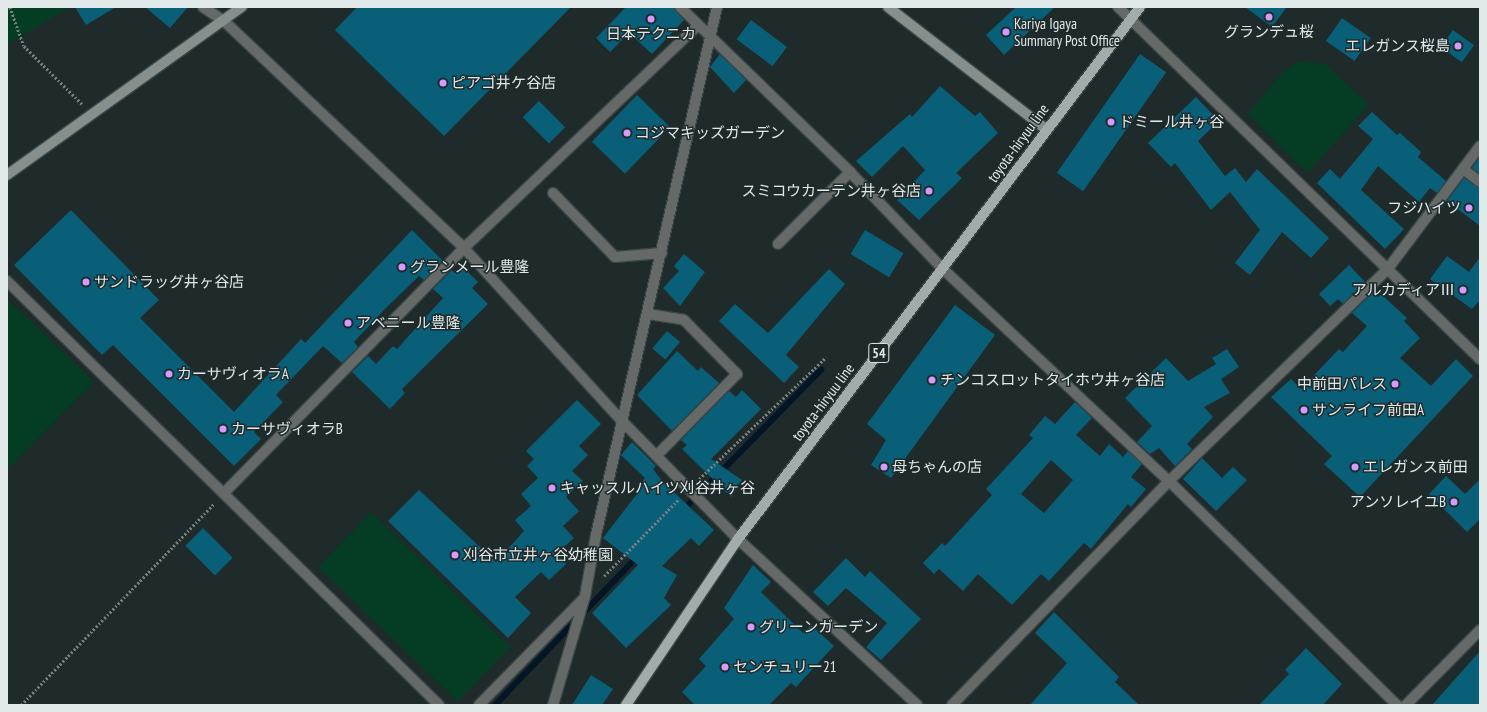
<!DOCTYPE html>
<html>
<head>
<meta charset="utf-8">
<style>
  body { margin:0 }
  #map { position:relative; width:1487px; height:712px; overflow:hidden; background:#1f2a2b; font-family:"PT Sans Narrow","Noto Sans JP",sans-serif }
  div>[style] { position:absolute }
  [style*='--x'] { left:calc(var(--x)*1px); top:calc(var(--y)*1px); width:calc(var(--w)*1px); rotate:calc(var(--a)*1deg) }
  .green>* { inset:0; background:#053c24; transform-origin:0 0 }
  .stream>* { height:6px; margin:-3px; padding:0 3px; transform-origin:3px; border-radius:3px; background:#041626 }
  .building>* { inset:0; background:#095f77; transform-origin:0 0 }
  .path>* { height:2.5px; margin-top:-1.25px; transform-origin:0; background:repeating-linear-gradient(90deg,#768080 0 2px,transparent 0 4px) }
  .roads { filter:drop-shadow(1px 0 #3a4545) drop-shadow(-1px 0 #3a4545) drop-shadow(0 1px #3a4545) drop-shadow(0 -1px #3a4545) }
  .street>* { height:10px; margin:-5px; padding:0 5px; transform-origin:5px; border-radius:5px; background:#656a69 }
  .secondary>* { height:10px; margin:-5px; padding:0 5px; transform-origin:5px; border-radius:5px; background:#878f8d }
  .primary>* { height:10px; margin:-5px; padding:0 5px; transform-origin:5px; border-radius:5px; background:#a2acaa }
  .dots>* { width:11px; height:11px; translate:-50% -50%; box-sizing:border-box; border:2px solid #1f2a2b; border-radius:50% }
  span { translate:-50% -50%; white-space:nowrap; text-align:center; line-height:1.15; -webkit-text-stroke:3px #1f2a2b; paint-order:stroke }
  .shield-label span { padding:1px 3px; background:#1f2a2b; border:1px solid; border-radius:3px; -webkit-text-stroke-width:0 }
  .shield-label { font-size:14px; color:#e1e8e8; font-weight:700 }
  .poi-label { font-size:15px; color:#e1e8e8 }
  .left { translate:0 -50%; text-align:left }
  .right { translate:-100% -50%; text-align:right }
  .street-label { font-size:15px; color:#e1e8e8 }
  .frame { position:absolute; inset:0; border:8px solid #e1e8e8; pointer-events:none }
</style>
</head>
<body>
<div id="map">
  <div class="green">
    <i style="clip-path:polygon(7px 7px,71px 7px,7px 44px)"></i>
    <i style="clip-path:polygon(1298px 61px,1325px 64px,1369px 105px,1307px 173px,1248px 114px,1280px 75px)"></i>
    <i style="clip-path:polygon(7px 299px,94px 382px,7px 470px)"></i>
    <i style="left:371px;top:512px;width:194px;height:76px;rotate:44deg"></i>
  </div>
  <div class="stream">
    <i style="--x:683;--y:510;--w:197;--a:-45.4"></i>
    <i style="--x:495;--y:705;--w:208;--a:-46.2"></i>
  </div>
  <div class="building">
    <i style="clip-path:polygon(75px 7px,116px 7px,86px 25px)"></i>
    <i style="clip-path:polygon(145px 7px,188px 7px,170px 28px)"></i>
    <i style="clip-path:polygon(357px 7px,571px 7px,444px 136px,335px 30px)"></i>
    <i style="clip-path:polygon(626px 7px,673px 7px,684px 20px,652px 54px,629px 33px,610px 52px,596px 38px)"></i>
    <i style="clip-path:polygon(1016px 7px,1055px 7px,1004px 55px,986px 35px)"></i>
    <i style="clip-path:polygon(1245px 7px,1287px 7px,1272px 27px)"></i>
    <i style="left:1342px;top:18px;width:35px;height:28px;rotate:35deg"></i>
    <i style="left:751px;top:20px;width:45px;height:24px;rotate:37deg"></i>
    <i style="left:1453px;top:30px;width:26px;height:21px;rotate:36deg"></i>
    <i style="clip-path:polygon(720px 54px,746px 80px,734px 93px,710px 67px)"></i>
    <i style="left:1140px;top:54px;width:32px;height:145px;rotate:35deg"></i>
    <i style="clip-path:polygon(940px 86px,975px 116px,980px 112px,998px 133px,956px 173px,962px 178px,919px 220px,897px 200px,925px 170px,903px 146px,872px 177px,856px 161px,910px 114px,912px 117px)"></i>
    <i style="left:637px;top:95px;width:46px;height:65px;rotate:44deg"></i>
    <i style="clip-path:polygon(1196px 97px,1219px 121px,1198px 141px,1225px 176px,1235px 168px,1246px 182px,1257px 169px,1329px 238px,1311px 258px,1282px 232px,1250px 275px,1235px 263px,1260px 230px,1230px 192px,1211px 210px,1175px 163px,1171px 167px,1148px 143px)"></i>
    <i style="left:539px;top:101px;width:37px;height:23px;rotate:45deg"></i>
    <i style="clip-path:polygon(1372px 112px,1397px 135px,1400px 133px,1421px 152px,1418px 157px,1446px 181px,1437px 193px,1430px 188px,1419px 202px,1378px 166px,1361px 190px,1404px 229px,1385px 249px,1317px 183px,1330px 169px,1340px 179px,1373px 139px,1358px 126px)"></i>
    <i style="clip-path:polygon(1480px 157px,1480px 174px,1472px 168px)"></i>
    <i style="clip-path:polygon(1464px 178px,1480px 188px,1480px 226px,1447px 201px)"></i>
    <i style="clip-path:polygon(71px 210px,159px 300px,140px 318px,234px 412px,301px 339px,305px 343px,412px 230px,443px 261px,424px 280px,419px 276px,384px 310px,354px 342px,358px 347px,342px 363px,323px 346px,276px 395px,283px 402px,254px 432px,261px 439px,234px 466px,113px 345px,102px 355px,14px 265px)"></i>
    <i style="left:865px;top:230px;width:45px;height:28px;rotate:31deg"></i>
    <i style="clip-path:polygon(684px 254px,705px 272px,680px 306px,663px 288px,679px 271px,674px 266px)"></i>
    <i style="clip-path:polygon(1447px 256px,1469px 272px,1480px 257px,1480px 300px,1472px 309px,1430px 279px)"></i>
    <i style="clip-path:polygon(1349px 265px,1365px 282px,1343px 304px,1338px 299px,1330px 306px,1319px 294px)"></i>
    <i style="clip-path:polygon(462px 266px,478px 282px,472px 288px,488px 304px,402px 389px,405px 393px,390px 409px,352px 372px,368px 356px,376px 364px,393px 346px,397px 349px,443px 298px,433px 289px,452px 270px,455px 273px)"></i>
    <i style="clip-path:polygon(829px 269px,845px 284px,786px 355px,799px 367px,784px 383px,719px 321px,735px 304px,768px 333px)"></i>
    <i style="clip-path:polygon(1373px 292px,1378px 297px,1381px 294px,1407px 318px,1404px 321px,1420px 338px,1400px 358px,1431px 386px,1456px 359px,1473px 376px,1360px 497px,1324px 464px,1332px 456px,1271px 397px,1291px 379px,1301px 389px,1339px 349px,1343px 352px,1367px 326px,1352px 313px)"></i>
    <i style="clip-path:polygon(955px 305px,995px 335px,891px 478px,871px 465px,886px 440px,867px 424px)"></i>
    <i style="left:667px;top:331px;width:17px;height:23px;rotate:40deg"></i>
    <i style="clip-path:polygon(1227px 349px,1239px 367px,1221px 379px,1230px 393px,1204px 407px,1213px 417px,1187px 444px,1192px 449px,1175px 466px,1159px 448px,1150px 454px,1137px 442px,1152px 426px,1125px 398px,1166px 358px,1188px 381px,1216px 364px,1212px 358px)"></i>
    <i style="clip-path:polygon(677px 351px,698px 371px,701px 367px,719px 383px,672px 431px,637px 395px)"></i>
    <i style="clip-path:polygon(742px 390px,761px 409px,711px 459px,742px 480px,731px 497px,682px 449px,687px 445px,681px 440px,729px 391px,736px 397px)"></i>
    <i style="clip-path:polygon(577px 400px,601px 424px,579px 446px,588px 455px,572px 471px,583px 481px,566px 497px,579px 511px,563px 526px,574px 538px,557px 553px,566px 564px,549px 580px,541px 572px,515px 597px,531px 613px,508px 638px,388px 521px,419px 490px,496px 562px,524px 531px,515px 520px,531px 506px,521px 494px,538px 478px,527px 466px,534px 459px,526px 451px)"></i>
    <i style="clip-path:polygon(evenodd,1075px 402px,1092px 418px,1076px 435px,1100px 456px,1109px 444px,1123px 457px,1128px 451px,1142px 464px,1131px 477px,1146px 489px,1131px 507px,1128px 504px,1091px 549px,1084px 543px,1049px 581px,1041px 574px,1012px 605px,978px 574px,963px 591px,939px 569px,934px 574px,923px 563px,942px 543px,945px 546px,992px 495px,986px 489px,1033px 438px,1029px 435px,1045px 416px,1055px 424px,1075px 402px,1051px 460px,1073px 480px,1044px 513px,1021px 494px,1051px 460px)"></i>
    <i style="clip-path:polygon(632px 442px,656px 466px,653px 469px,662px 481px,714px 530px,699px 546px,691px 538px,662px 566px,677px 575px,664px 598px,671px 605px,626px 648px,592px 613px,638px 565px,603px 538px,643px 486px,640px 484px,645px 478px,621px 455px)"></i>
    <i style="clip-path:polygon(1202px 458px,1222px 478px,1233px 467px,1247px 480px,1216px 511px,1183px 479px)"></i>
    <i style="clip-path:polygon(1446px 476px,1465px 494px,1480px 479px,1480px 519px,1467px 532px,1429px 494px)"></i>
    <i style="left:203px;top:528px;width:42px;height:25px;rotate:45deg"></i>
    <i style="clip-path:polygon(846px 558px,865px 577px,870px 571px,921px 619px,881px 660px,866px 647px,887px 623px,846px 588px,828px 606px,813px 592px)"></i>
    <i style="clip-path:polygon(753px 565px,771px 582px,761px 592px,803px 633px,811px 625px,834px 646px,796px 687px,791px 683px,769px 705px,695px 705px,682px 692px,706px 666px,699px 659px,734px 619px,724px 608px)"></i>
    <i style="clip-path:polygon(1054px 612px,1119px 677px,1115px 682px,1139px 705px,1030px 705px,1067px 663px,1035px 633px)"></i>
    <i style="clip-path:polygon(1306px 648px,1342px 684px,1323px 705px,1259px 705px,1289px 674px,1285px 670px)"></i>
    <i style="clip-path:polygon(1480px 651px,1480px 705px,1432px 705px)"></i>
    <i style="clip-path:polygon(591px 675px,613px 689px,602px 705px,572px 705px)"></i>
  </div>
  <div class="path">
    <i style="--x:10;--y:7;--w:41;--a:70.3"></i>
    <i style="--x:24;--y:46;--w:82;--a:45"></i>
    <i style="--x:699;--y:479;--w:176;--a:-43.8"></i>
    <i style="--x:604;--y:576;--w:107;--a:-45.8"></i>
    <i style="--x:21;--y:705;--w:279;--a:-46.2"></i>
  </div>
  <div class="roads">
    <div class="street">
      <i style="--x:203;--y:7;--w:25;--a:34"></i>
      <i style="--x:224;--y:21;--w:330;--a:43.4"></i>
      <i style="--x:464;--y:248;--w:236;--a:47.6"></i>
      <i style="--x:623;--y:422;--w:164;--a:45.5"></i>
      <i style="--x:738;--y:539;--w:244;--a:42.8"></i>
      <i style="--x:680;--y:7;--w:237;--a:44.1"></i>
      <i style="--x:850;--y:172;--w:134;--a:46.2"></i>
      <i style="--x:943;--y:269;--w:310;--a:43.2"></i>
      <i style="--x:1169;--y:481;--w:320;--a:44.5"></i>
      <i style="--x:1118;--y:7;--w:505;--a:44.2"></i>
      <i style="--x:1463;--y:169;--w:21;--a:37"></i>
      <i style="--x:553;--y:193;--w:89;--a:45.9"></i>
      <i style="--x:615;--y:257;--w:47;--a:-4.9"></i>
      <i style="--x:778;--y:244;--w:102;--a:-45"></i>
      <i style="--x:7;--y:281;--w:605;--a:44.46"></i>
      <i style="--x:648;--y:314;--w:36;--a:9"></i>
      <i style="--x:684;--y:320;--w:76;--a:45.5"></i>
      <i style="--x:737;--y:374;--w:112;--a:134.6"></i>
      <i style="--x:225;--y:492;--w:342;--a:-45.6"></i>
      <i style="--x:464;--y:248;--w:323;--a:-43.6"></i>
      <i style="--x:479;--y:705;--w:150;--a:-45.5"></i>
      <i style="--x:553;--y:705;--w:114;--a:-73.6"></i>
      <i style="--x:585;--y:596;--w:62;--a:-79.8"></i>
      <i style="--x:596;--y:535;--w:542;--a:-77.09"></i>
      <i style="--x:952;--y:705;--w:312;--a:-45.9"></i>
      <i style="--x:1169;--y:481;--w:303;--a:-44.1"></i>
      <i style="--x:1387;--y:270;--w:155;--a:-53.1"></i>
      <i style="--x:1406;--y:705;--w:105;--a:-45.4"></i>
    </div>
    <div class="secondary">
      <i style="--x:888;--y:7;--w:201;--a:37.7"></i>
      <i style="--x:7;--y:175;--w:289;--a:-35.6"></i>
    </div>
    <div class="primary">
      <i style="--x:626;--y:705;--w:200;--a:-56"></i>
      <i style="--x:738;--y:539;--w:667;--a:-52.92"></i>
    </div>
  </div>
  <div class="dots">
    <i style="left:1269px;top:17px;background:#d39cfc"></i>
    <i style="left:651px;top:19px;background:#d39cfc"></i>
    <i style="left:1006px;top:32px;background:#d39cfc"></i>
    <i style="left:1458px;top:46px;background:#d39cfc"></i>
    <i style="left:443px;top:83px;background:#d39cfc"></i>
    <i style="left:1111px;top:122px;background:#d39cfc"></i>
    <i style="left:627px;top:133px;background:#d39cfc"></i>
    <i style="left:929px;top:191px;background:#d39cfc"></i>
    <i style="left:1469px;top:208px;background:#d39cfc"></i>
    <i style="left:402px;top:267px;background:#d39cfc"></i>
    <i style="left:86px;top:282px;background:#d39cfc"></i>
    <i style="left:1463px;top:290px;background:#d39cfc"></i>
    <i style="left:348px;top:323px;background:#d39cfc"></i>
    <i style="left:169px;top:374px;background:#d39cfc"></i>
    <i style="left:932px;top:380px;background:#d39cfc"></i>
    <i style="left:1395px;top:384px;background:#d39cfc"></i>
    <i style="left:1304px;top:410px;background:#d39cfc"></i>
    <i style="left:223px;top:429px;background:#d39cfc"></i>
    <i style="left:884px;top:467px;background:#d39cfc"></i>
    <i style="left:1355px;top:467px;background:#d39cfc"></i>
    <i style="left:552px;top:488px;background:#d39cfc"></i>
    <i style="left:1454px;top:502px;background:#d39cfc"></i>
    <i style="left:455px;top:555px;background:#d39cfc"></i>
    <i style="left:751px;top:627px;background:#d39cfc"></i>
    <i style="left:725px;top:667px;background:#d39cfc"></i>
  </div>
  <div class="shield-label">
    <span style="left:879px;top:353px">54</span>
  </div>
  <div class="poi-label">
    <span class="left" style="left:1014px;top:32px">Kariya Igaya<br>Summary Post Office</span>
    <span style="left:1269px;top:32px">グランデュ桜</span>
    <span style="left:651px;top:34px">日本テクニカ</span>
    <span class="right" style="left:1450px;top:46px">エレガンス桜島</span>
    <span class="left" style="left:451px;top:83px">ピアゴ井ケ谷店</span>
    <span class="left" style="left:1119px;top:122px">ドミール井ヶ谷</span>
    <span class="left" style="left:635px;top:133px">コジマキッズガーデン</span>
    <span class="right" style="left:921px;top:191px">スミコウカーテン井ヶ谷店</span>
    <span class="right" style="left:1461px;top:208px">フジハイツ</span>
    <span class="left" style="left:410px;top:267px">グランメール豊隆</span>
    <span class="left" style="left:94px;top:282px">サンドラッグ井ヶ谷店</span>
    <span class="right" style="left:1455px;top:290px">アルカディアⅢ</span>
    <span class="left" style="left:356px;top:323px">アベニール豊隆</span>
    <span class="left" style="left:177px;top:374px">カーサヴィオラA</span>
    <span class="left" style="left:940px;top:380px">チンコスロットタイホウ井ヶ谷店</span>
    <span class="right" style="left:1387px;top:384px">中前田パレス</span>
    <span class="left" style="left:1312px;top:410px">サンライフ前田A</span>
    <span class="left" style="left:231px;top:429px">カーサヴィオラB</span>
    <span class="left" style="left:892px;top:467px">母ちゃんの店</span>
    <span class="left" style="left:1363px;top:467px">エレガンス前田</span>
    <span class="left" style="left:560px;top:488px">キャッスルハイツ刈谷井ヶ谷</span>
    <span class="right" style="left:1446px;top:502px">アンソレイユB</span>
    <span class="left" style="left:463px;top:555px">刈谷市立井ヶ谷幼稚園</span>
    <span class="left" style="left:759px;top:627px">グリーンガーデン</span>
    <span class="left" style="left:733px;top:667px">センチュリー21</span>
  </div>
  <div class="street-label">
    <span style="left:1018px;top:143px;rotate:-54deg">toyota-hiryuu line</span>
    <span style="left:823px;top:402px;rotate:-53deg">toyota-hiryuu line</span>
  </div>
  <div class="frame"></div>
</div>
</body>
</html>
